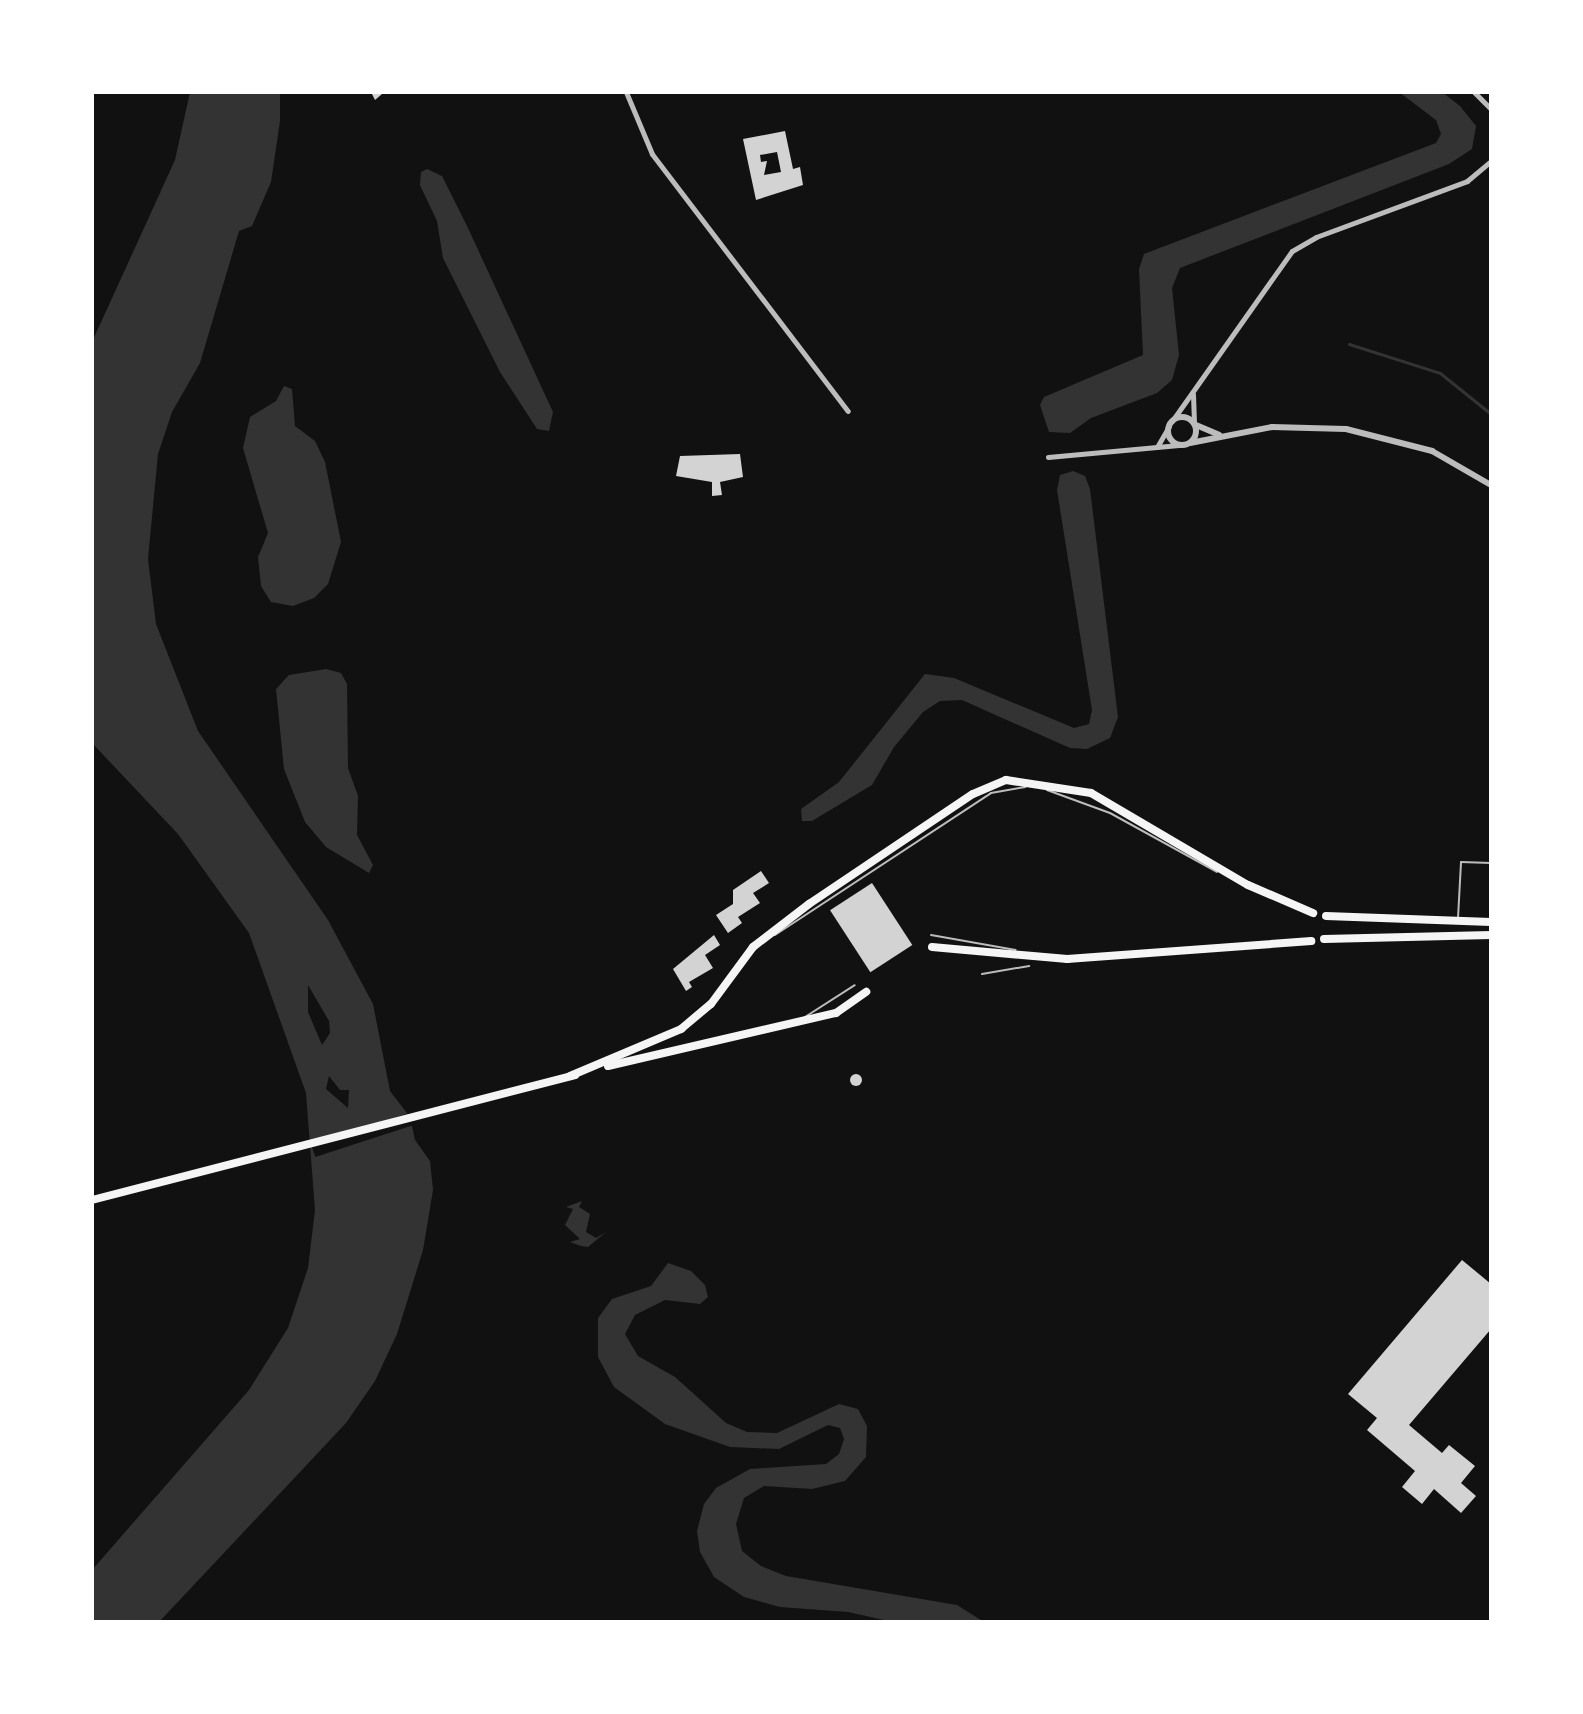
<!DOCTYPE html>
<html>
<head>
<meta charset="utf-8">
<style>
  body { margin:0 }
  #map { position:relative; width:1583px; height:1714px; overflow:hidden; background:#111; font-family:"DM Sans",sans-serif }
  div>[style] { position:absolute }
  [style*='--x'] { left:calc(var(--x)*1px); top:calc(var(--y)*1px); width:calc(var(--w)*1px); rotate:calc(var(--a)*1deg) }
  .water>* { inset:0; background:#333 }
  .pier>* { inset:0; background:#111; transform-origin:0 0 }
  .stream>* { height:3px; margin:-1.5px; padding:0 1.5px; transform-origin:1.5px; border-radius:1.5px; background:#333 }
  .building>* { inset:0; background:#d3d3d3; transform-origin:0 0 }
  .round { border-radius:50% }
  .service>* { height:2px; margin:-1px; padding:0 1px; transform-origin:1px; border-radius:1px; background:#bcbcbc }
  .minor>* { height:5px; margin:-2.5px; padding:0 2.5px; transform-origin:2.5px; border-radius:2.5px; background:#bcbcbc }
  .tertiary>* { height:6px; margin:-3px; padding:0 3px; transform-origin:3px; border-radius:3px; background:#bcbcbc }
  .tertiary>.ring { margin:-3px; padding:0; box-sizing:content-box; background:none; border:6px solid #bcbcbc; border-radius:50% }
  .trunk>* { height:8px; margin:-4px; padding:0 4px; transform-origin:4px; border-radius:4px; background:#f5f5f5 }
  span { translate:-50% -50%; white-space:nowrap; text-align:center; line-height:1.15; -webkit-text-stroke:8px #fff; paint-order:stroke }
  .frame { position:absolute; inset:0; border:94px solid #fff; pointer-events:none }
</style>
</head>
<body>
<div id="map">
  <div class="water">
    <i style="clip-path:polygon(evenodd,190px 92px,280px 92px,280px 121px,271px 182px,252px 226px,239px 231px,200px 363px,172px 412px,158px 454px,148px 559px,156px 624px,198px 731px,328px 920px,373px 1004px,390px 1091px,410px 1117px,415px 1140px,430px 1161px,433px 1190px,423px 1250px,397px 1334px,375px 1381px,346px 1423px,159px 1622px,92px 1622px,92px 1570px,249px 1390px,288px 1328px,308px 1268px,315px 1210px,306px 1093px,249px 933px,178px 834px,92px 743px,92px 342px,175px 160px,190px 92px,308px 985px,329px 1021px,330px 1033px,322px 1045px,308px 1012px,308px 985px,190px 92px,329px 1076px,340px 1090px,349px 1090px,348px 1108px,326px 1089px,329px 1076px)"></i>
    <i style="clip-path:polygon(1399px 92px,1442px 92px,1460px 106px,1476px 126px,1472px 149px,1449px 164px,1180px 268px,1172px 288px,1179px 355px,1172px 380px,1157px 393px,1091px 418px,1070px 433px,1049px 432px,1040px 405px,1044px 397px,1143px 355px,1139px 269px,1144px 254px,1436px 143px,1441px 134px,1436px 120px)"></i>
    <i style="clip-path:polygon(427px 169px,442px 176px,468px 228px,553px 412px,549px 431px,537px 429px,500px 372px,443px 258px,437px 221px,420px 185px,421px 172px)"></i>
    <i style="clip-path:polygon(284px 386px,292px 389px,295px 426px,315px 441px,325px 462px,341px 542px,328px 584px,314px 598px,293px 606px,271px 602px,261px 586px,258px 557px,268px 533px,243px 448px,250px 417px,276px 401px)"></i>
    <i style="clip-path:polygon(1073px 471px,1085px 476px,1090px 489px,1118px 717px,1110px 738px,1087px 749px,1070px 748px,962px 700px,940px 701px,923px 712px,894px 747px,872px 785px,812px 821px,802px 821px,801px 809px,839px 782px,925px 674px,954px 678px,1074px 728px,1089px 724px,1092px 710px,1057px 490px,1060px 475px)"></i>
    <i style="clip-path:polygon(326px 669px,341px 673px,347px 684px,348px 768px,358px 796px,357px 835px,373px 865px,369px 873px,326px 847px,305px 822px,284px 769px,276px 689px,289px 675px)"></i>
    <i style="clip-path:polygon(582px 1201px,579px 1207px,590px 1214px,586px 1232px,596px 1238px,606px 1232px,588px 1247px,581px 1246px,570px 1242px,580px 1239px,565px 1225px,573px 1209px,566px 1207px)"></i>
    <i style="clip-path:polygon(668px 1263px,691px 1271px,705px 1285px,708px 1297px,700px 1304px,665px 1300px,635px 1315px,625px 1334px,638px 1356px,675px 1377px,726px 1423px,747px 1432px,777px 1433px,839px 1404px,858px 1409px,867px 1426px,866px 1457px,845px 1481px,812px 1489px,764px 1486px,744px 1498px,736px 1524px,742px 1551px,761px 1566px,786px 1576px,957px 1605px,984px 1622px,893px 1622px,848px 1612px,780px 1607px,744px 1597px,714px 1577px,700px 1552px,697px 1531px,704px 1504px,716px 1488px,750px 1469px,826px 1464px,839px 1454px,844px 1439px,840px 1428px,828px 1425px,779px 1449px,730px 1447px,665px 1424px,614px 1387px,598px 1357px,598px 1318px,612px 1299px,651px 1286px)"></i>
  </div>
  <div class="pier">
    <i style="left:412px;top:1112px;width:13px;height:106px;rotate:72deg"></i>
  </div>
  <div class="stream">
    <i style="--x:1349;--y:344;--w:96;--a:17.7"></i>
    <i style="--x:1440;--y:373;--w:65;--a:38.8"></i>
  </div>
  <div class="building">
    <i style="clip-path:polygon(371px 92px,380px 92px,382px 94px,375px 100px)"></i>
    <i style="clip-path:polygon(evenodd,785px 131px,793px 169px,800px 167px,803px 185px,756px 200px,743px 139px,785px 131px,777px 152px,781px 172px,764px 175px,767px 161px,761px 162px,760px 155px,777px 152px)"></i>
    <i style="clip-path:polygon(740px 454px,743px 477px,720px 482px,722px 495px,712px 496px,712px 482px,676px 476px,680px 456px)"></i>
    <i style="clip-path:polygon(761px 871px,769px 883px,753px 893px,760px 903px,738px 917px,742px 923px,728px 933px,716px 915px,733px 904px,733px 890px)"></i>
    <i style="left:872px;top:883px;width:74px;height:50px;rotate:57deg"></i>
    <i style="clip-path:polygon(714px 935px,720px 945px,705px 955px,713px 968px,689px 982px,692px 987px,686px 991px,673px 969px)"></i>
    <i class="round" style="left:850px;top:1074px;width:12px;height:12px"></i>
    <i style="clip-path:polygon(1462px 1260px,1491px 1284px,1491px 1329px,1409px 1425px,1442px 1453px,1449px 1445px,1475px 1466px,1461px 1483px,1476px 1496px,1461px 1513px,1434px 1489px,1422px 1504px,1402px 1487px,1415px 1471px,1367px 1430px,1377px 1418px,1348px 1394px)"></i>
  </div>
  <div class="service">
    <i style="--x:1047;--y:790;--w:67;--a:20.1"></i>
    <i style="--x:1110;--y:813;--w:122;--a:28.9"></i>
    <i style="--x:1458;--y:918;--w:56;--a:-86.9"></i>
    <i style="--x:1461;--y:862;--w:30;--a:2"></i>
    <i style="--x:775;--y:935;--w:258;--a:-33.3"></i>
    <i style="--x:991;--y:793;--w:35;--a:-10"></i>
    <i style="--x:931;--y:935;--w:86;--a:10"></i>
    <i style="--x:982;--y:974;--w:48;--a:-9.7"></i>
    <i style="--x:805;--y:1017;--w:59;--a:-32.6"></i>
  </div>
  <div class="minor">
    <i style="--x:626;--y:92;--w:67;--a:67.2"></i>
    <i style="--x:652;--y:154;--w:323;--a:52.7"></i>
    <i style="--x:1474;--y:92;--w:24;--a:45"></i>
    <i style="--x:1193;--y:394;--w:29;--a:88"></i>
    <i style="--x:1172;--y:421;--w:208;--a:-54.8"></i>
    <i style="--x:1292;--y:251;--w:28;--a:-30"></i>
    <i style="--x:1316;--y:237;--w:161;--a:-20.3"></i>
    <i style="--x:1467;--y:181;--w:31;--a:-40"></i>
    <i style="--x:1157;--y:447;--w:24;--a:-60"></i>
    <i style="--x:1048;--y:457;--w:134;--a:-5.2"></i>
  </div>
  <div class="tertiary">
    <i class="ring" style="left:1168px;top:417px;width:22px;height:22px"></i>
    <i style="--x:1196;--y:425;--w:25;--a:23"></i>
    <i style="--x:1190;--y:443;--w:84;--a:-11"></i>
    <i style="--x:1272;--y:427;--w:74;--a:1.5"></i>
    <i style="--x:1346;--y:429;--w:89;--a:14.3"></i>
    <i style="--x:1432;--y:451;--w:68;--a:30"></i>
  </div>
  <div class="trunk">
    <i style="--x:1326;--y:916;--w:165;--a:2.1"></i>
    <i style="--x:1324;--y:939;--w:167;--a:-1.4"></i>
    <i style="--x:932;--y:947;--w:136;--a:5.1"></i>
    <i style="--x:1067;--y:959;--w:245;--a:-4.2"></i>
    <i style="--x:608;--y:1066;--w:234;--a:-13.1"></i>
    <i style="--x:836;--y:1013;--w:37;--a:-35"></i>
    <i style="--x:570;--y:1076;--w:121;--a:-22.9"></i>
    <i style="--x:681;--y:1029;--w:39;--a:-40"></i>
    <i style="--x:711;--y:1004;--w:71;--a:-53.6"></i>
    <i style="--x:753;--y:947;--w:71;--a:-37.5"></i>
    <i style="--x:809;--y:904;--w:197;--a:-33.9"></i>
    <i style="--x:973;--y:794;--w:36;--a:-23"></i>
    <i style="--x:1006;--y:780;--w:86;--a:8.7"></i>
    <i style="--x:1091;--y:793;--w:182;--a:30.4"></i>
    <i style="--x:1248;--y:885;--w:71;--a:23.3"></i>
    <i style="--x:92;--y:1200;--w:499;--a:-14.5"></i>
  </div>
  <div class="frame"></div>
</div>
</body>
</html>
